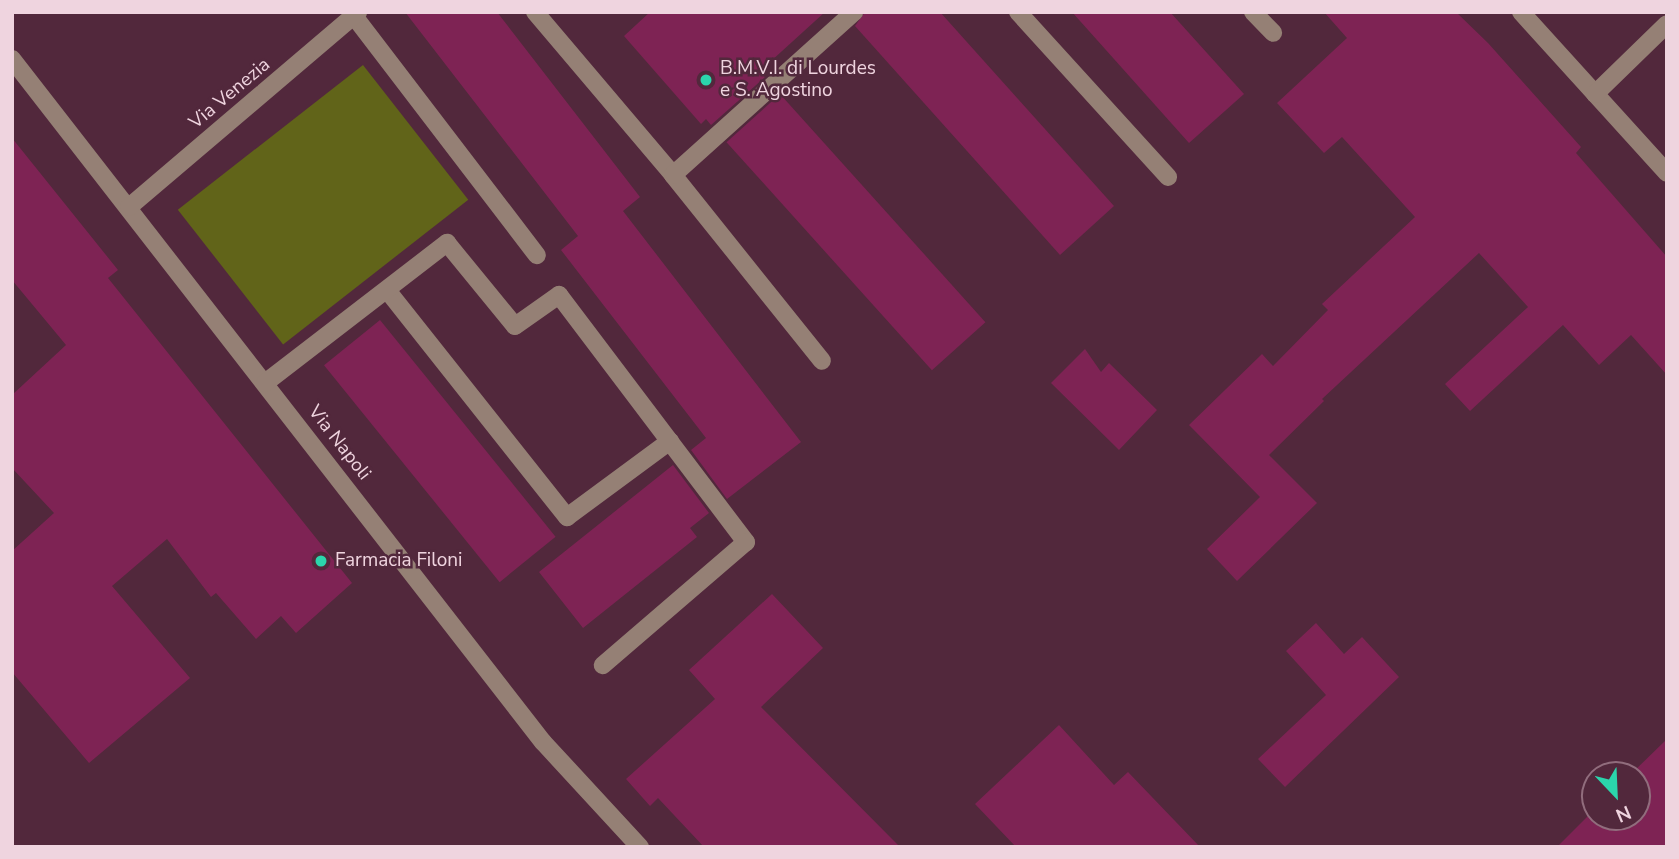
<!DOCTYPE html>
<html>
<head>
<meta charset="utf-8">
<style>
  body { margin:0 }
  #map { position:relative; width:1679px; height:859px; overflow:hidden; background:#52283c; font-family:"Nunito Sans",sans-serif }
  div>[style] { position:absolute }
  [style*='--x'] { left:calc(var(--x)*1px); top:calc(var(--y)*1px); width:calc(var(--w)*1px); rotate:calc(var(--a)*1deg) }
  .green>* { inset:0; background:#616419; transform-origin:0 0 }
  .building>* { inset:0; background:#7e2354; transform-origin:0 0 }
  .minor>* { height:18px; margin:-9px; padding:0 9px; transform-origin:9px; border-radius:9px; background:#958075 }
  .dots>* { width:19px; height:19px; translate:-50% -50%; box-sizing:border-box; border:4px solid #52283c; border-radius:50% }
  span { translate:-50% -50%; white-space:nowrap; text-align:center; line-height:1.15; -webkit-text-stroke:5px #52283c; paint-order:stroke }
  .poi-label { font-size:19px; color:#efd4df }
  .left { translate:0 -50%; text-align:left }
  .street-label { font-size:19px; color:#efd4df }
  .frame { position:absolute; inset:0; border:14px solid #efd4df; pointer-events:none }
  .north { position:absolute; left:1581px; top:761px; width:70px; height:70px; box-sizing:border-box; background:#52283c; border:2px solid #916d7d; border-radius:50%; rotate:157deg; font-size:19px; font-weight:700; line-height:28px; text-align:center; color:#efd4df }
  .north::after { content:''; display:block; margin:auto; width:24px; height:32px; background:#2bd5ac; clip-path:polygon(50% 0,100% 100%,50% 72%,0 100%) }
</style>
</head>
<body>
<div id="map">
  <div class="green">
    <i style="left:363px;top:65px;width:171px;height:235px;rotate:52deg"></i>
  </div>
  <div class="building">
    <i style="clip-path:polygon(405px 12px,497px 12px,640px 197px,623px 211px,801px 442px,727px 499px,691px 450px,706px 438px,561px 250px,578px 236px)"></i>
    <i style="clip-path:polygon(650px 12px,825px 12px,760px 71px,765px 77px,711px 125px,706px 119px,701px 124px,624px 36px)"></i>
    <i style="clip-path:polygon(865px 12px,940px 12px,1114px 206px,1060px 255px,855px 26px)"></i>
    <i style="clip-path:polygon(1072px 12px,1170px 12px,1244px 94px,1189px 143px)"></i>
    <i style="clip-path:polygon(1324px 12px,1456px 12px,1488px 43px,1581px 147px,1576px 153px,1667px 257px,1667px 375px,1631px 335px,1599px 365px,1563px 325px,1470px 411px,1445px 384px,1528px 307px,1479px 253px,1322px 399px,1324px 401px,1269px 455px,1317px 503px,1237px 581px,1207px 549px,1260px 497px,1189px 425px,1262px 354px,1273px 366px,1328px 310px,1322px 304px,1415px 217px,1342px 137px,1324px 153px,1277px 103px,1347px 38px)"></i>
    <i style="left:780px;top:94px;width:307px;height:72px;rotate:48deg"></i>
    <i style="clip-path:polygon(12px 138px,118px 270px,108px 278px,352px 583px,296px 633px,281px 616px,256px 639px,216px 593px,211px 597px,167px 539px,112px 586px,190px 678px,89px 763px,12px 672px,12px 551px,54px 513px,12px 468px,12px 395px,66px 345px,12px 280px)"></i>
    <i style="left:380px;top:320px;width:279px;height:72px;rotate:51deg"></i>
    <i style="clip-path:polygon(1085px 349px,1101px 372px,1109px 363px,1157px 410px,1119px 450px,1051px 383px)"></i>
    <i style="clip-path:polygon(673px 465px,709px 513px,690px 528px,697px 537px,583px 628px,539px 572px)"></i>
    <i style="clip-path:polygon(772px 594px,823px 648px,761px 707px,900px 847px,704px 847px,658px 798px,650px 806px,626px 779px,715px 699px,689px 670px)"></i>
    <i style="clip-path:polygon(1316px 623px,1344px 654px,1362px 637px,1399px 677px,1285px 787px,1258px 759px,1326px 695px,1286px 651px)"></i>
    <i style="clip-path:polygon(1059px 725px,1114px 785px,1128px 772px,1200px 847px,1016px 847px,975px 804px)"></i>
    <i style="clip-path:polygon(1667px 739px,1667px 847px,1557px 847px,1595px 809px,1595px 817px,1637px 817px,1637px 775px,1630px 775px)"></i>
  </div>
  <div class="minor">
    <i style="--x:535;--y:12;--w:214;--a:49.7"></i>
    <i style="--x:673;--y:175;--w:238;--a:51.3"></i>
    <i style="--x:1018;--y:12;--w:223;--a:47.7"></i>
    <i style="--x:1253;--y:12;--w:29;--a:46"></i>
    <i style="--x:1521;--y:12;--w:217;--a:47.8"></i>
    <i style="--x:354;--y:16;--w:301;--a:52.6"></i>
    <i style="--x:12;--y:59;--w:865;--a:52.14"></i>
    <i style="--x:543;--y:742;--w:143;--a:47.3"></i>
    <i style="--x:1595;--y:94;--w:100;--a:-44.2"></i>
    <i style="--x:673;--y:175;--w:244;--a:-42"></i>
    <i style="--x:129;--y:207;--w:301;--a:-40.4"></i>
    <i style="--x:387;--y:290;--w:290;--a:51.6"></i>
    <i style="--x:567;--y:517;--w:128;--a:-36.4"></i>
    <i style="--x:265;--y:383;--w:230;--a:-37.6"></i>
    <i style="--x:447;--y:243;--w:107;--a:50.7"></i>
    <i style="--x:515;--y:326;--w:54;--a:-35.2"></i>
    <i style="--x:559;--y:295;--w:310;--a:52.9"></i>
    <i style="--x:746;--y:542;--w:189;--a:139.3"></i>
  </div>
  <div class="dots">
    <i style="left:706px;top:80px;background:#2bd5ac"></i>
    <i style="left:321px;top:561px;background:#2bd5ac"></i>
  </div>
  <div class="poi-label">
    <span class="left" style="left:720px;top:80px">B.M.V.I. di Lourdes<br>e S. Agostino</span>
    <span class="left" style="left:335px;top:561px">Farmacia Filoni</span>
  </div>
  <div class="street-label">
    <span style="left:230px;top:94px;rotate:-40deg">Via Venezia</span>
    <span style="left:339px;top:443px;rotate:52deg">Via Napoli</span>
  </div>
  <div class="frame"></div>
  <div class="north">N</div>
</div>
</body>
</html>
